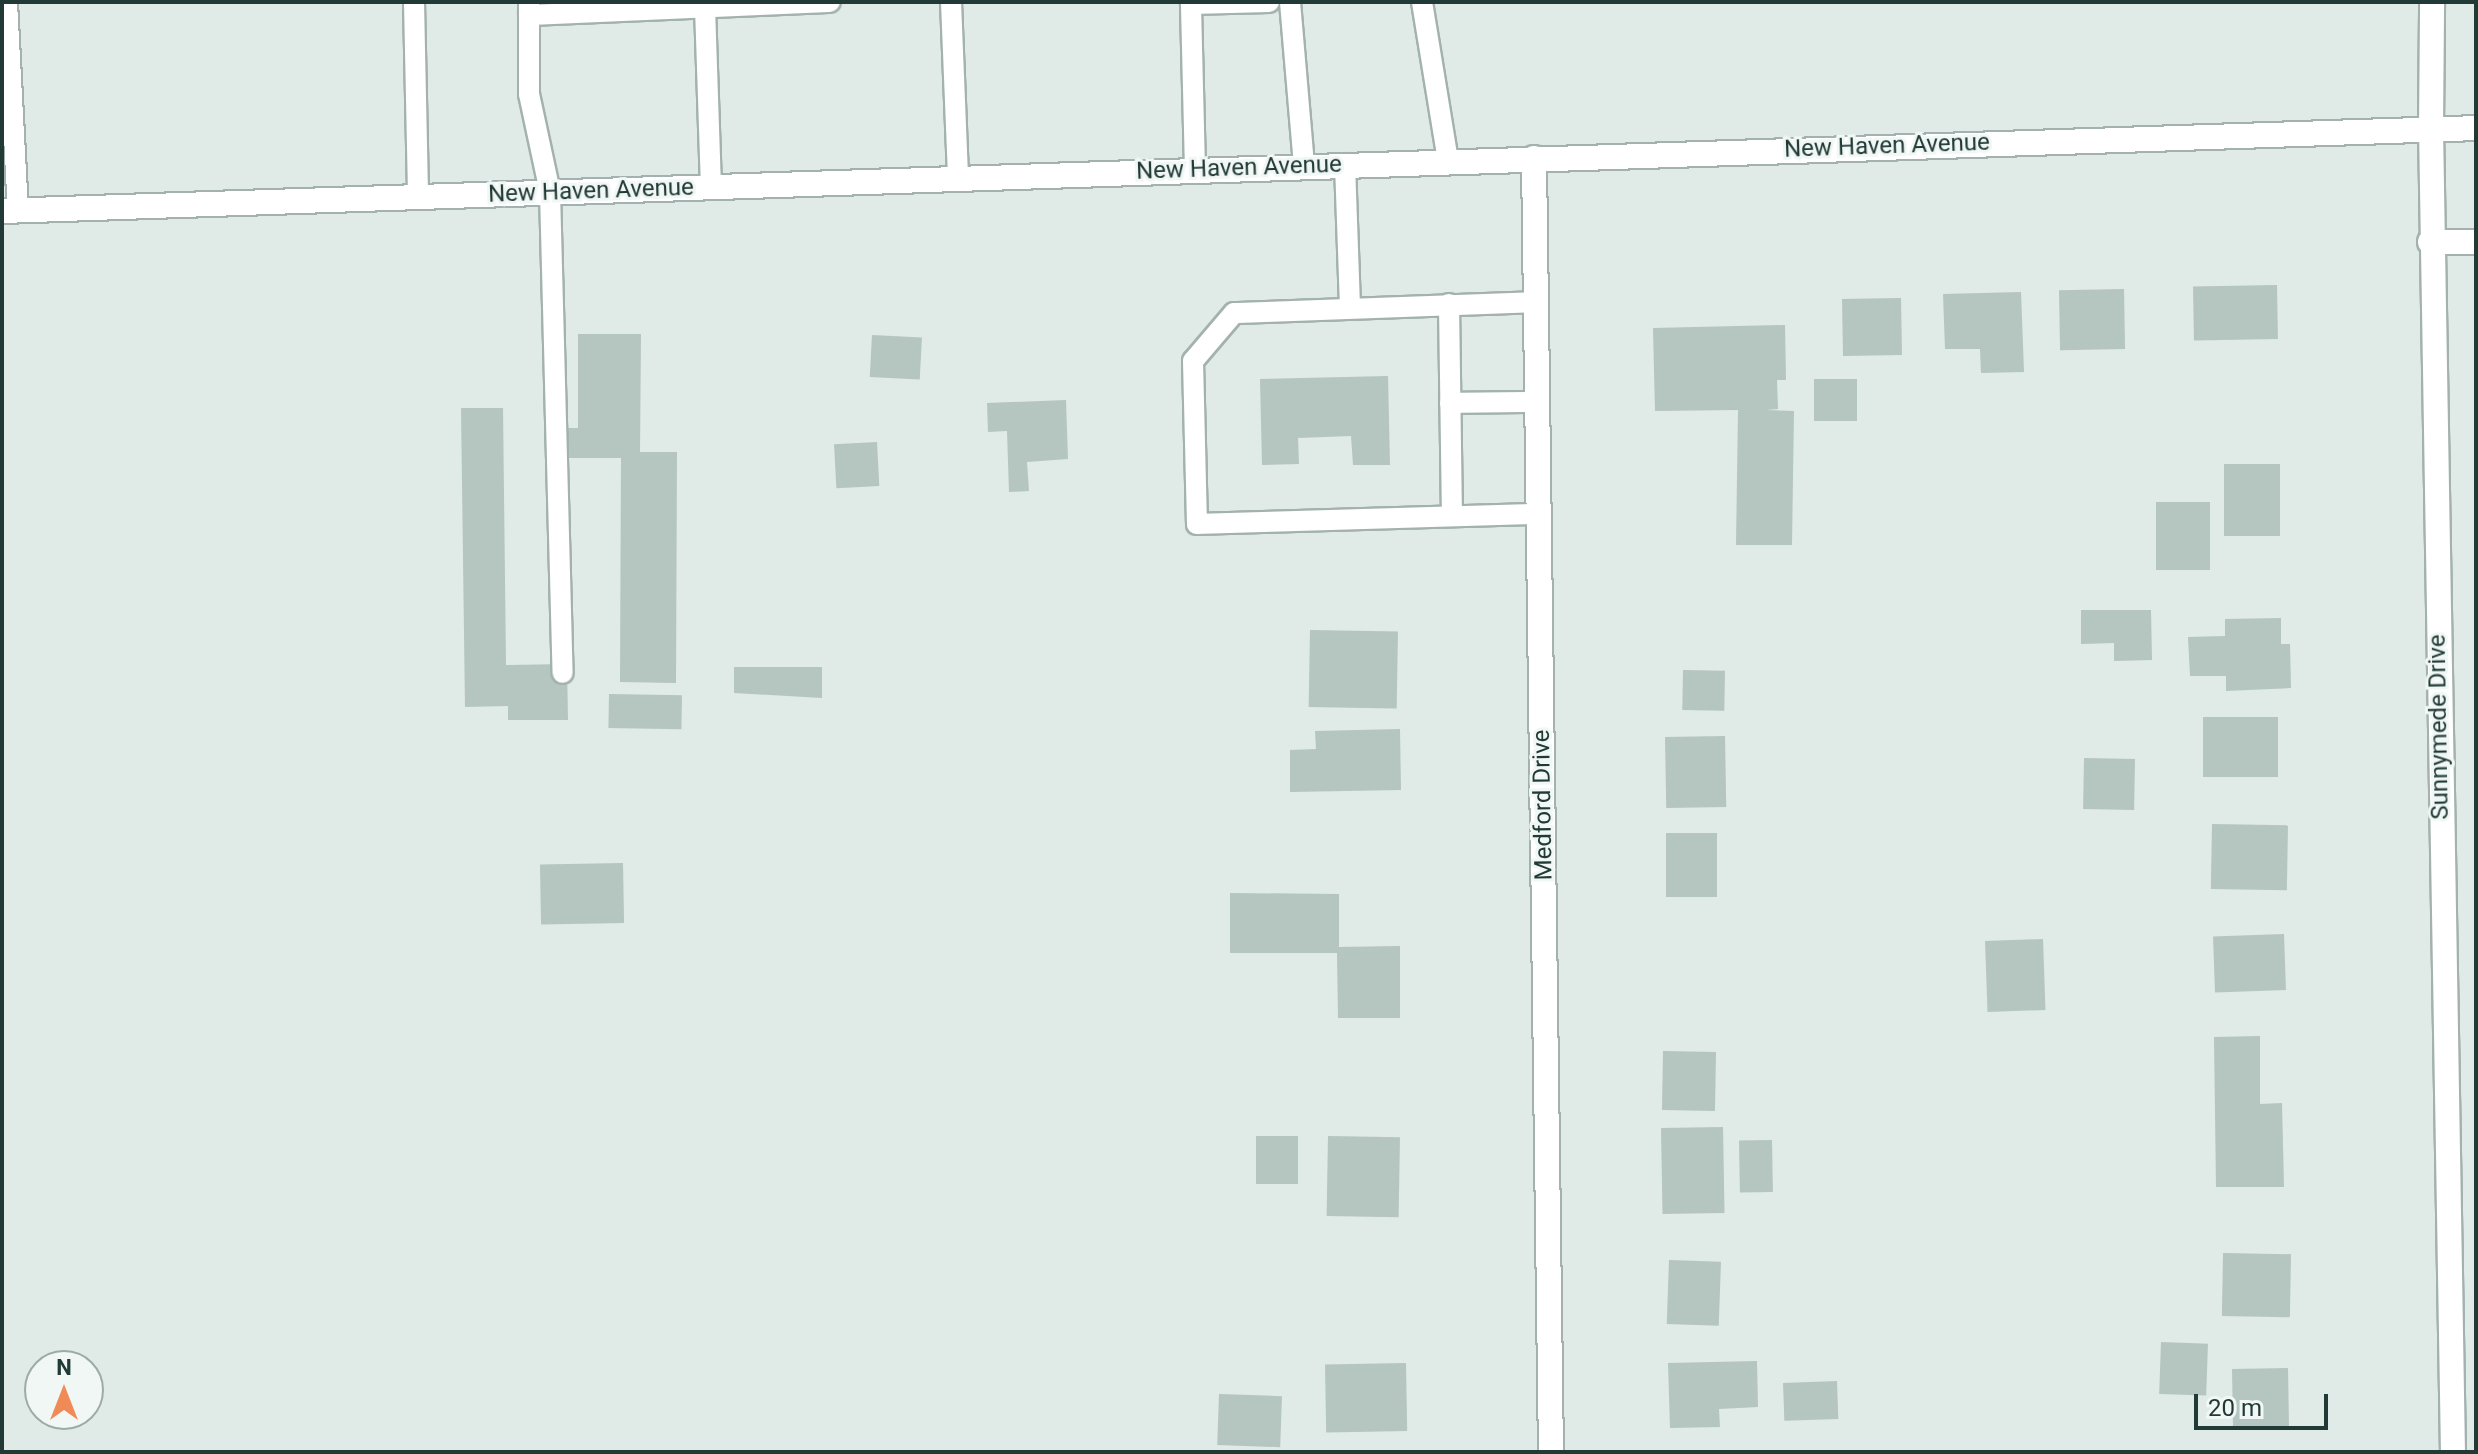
<!DOCTYPE html>
<html>
<head>
<meta charset="utf-8">
<style>
  body { margin:0 }
  #map { position:relative; width:2478px; height:1454px; overflow:hidden; background:#e0eae7; font-family:Roboto,sans-serif }
  div>[style] { position:absolute }
  [style*='--x'] { left:calc(var(--x)*1px); top:calc(var(--y)*1px); width:calc(var(--w)*1px); rotate:calc(var(--a)*1deg) }
  .building>* { inset:0; background:#b5c5c0; transform-origin:0 0 }
  .roads { filter:drop-shadow(2px 0 #a3b2ae) drop-shadow(-2px 0 #a3b2ae) drop-shadow(0 2px #a3b2ae) drop-shadow(0 -2px #a3b2ae) }
  .service>* { height:20px; margin:-10px; padding:0 10px; transform-origin:10px; border-radius:10px; background:#fff }
  .minor>* { height:24px; margin:-12px; padding:0 12px; transform-origin:12px; border-radius:12px; background:#fff }
  .tertiary>* { height:24px; margin:-12px; padding:0 12px; transform-origin:12px; border-radius:12px; background:#fff }
  span { translate:-50% -50%; white-space:nowrap; text-align:center; line-height:1.15; -webkit-text-stroke:6px #f0f7f4; paint-order:stroke }
  .street-label { font-size:24px; color:#213a36 }
  .frame { position:absolute; inset:0; border:4px solid #213a36; pointer-events:none }
  .north { position:absolute; left:24px; top:1350px; width:80px; height:80px; box-sizing:border-box; background:#f0f7f4; border:2px solid #9daba8; border-radius:50%; rotate:0deg; font-size:22px; font-weight:700; line-height:32px; text-align:center; color:#213a36 }
  .north::after { content:''; display:block; margin:auto; width:28px; height:36px; background:#f08b58; clip-path:polygon(50% 0,100% 100%,50% 72%,0 100%) }
  .scale { position:absolute; left:2194px; top:1394px; width:134px; height:36px; box-sizing:border-box; border:4px solid #213a36; border-top:0; padding-left:10px; font-size:24px; line-height:28px; white-space:nowrap; color:#213a36; -webkit-text-stroke:6px #f0f7f4; paint-order:stroke }
</style>
</head>
<body>
<div id="map">
  <div class="building">
    <i style="left:2277px;top:285px;width:54px;height:84px;rotate:89deg"></i>
    <i style="left:2124px;top:289px;width:60px;height:65px;rotate:89deg"></i>
    <i style="clip-path:polygon(2021px 292px,2024px 372px,1981px 373px,1980px 349px,1945px 349px,1943px 294px)"></i>
    <i style="left:1901px;top:298px;width:57px;height:59px;rotate:89deg"></i>
    <i style="clip-path:polygon(1785px 325px,1786px 380px,1777px 380px,1778px 409px,1766px 410px,1794px 411px,1792px 545px,1736px 545px,1738px 410px,1655px 411px,1653px 328px)"></i>
    <i style="clip-path:polygon(578px 334px,641px 334px,640px 452px,677px 452px,676px 683px,620px 682px,621px 458px,568px 458px,568px 428px,578px 428px)"></i>
    <i style="left:872px;top:335px;width:50px;height:42px;rotate:3deg"></i>
    <i style="clip-path:polygon(1388px 376px,1390px 465px,1353px 465px,1351px 436px,1298px 438px,1299px 464px,1262px 465px,1260px 379px)"></i>
    <i style="left:1814px;top:379px;width:43px;height:42px"></i>
    <i style="clip-path:polygon(1066px 400px,1068px 459px,1027px 462px,1029px 491px,1009px 492px,1007px 431px,988px 432px,987px 403px)"></i>
    <i style="clip-path:polygon(461px 408px,503px 408px,506px 665px,567px 664px,568px 720px,508px 720px,508px 706px,465px 707px)"></i>
    <i style="left:877px;top:442px;width:44px;height:43px;rotate:87deg"></i>
    <i style="left:2224px;top:464px;width:56px;height:72px"></i>
    <i style="left:2156px;top:502px;width:54px;height:68px"></i>
    <i style="clip-path:polygon(2081px 610px,2151px 610px,2152px 660px,2114px 661px,2114px 643px,2081px 644px)"></i>
    <i style="clip-path:polygon(2281px 618px,2281px 644px,2290px 644px,2291px 688px,2226px 691px,2226px 676px,2190px 676px,2188px 637px,2225px 636px,2225px 619px)"></i>
    <i style="left:1310px;top:630px;width:88px;height:77px;rotate:1deg"></i>
    <i style="clip-path:polygon(734px 667px,822px 667px,822px 698px,734px 693px)"></i>
    <i style="left:1683px;top:670px;width:42px;height:40px;rotate:1deg"></i>
    <i style="left:609px;top:694px;width:73px;height:34px;rotate:1deg"></i>
    <i style="left:2278px;top:717px;width:60px;height:75px;rotate:90deg"></i>
    <i style="clip-path:polygon(1400px 729px,1401px 790px,1290px 792px,1290px 750px,1316px 749px,1315px 731px)"></i>
    <i style="left:1725px;top:736px;width:71px;height:60px;rotate:89deg"></i>
    <i style="left:2084px;top:758px;width:51px;height:51px;rotate:1deg"></i>
    <i style="left:2212px;top:824px;width:76px;height:65px;rotate:1deg"></i>
    <i style="left:1666px;top:833px;width:51px;height:64px"></i>
    <i style="left:623px;top:863px;width:60px;height:83px;rotate:89deg"></i>
    <i style="clip-path:polygon(1230px 893px,1339px 894px,1339px 947px,1400px 946px,1400px 1018px,1338px 1018px,1337px 953px,1230px 953px)"></i>
    <i style="left:2284px;top:934px;width:56px;height:71px;rotate:88deg"></i>
    <i style="left:2043px;top:939px;width:71px;height:58px;rotate:88deg"></i>
    <i style="clip-path:polygon(2260px 1036px,2260px 1104px,2282px 1103px,2284px 1187px,2216px 1187px,2214px 1037px)"></i>
    <i style="left:1663px;top:1051px;width:53px;height:59px;rotate:1deg"></i>
    <i style="left:1723px;top:1127px;width:86px;height:62px;rotate:89deg"></i>
    <i style="left:1256px;top:1136px;width:42px;height:48px"></i>
    <i style="left:1328px;top:1136px;width:72px;height:80px;rotate:1deg"></i>
    <i style="left:1772px;top:1140px;width:52px;height:33px;rotate:89deg"></i>
    <i style="left:2223px;top:1253px;width:68px;height:63px;rotate:1deg"></i>
    <i style="left:1669px;top:1260px;width:52px;height:64px;rotate:2deg"></i>
    <i style="left:2161px;top:1342px;width:47px;height:52px;rotate:2deg"></i>
    <i style="clip-path:polygon(1757px 1361px,1758px 1407px,1719px 1409px,1720px 1427px,1670px 1428px,1668px 1363px)"></i>
    <i style="left:1406px;top:1363px;width:68px;height:81px;rotate:89deg"></i>
    <i style="left:2288px;top:1368px;width:59px;height:56px;rotate:89deg"></i>
    <i style="left:1837px;top:1381px;width:38px;height:54px;rotate:88deg"></i>
    <i style="left:1219px;top:1394px;width:63px;height:51px;rotate:2deg"></i>
  </div>
  <div class="roads">
    <div class="service">
      <i style="--x:7;--y:2;--w:209;--a:87"></i>
      <i style="--x:414;--y:2;--w:195;--a:88.8"></i>
      <i style="--x:529;--y:2;--w:92;--a:90"></i>
      <i style="--x:529;--y:94;--w:100;--a:77.9"></i>
      <i style="--x:550;--y:192;--w:481;--a:88.5"></i>
      <i style="--x:951;--y:2;--w:176;--a:87.7"></i>
      <i style="--x:1290;--y:2;--w:165;--a:85.1"></i>
      <i style="--x:1422;--y:2;--w:161;--a:80.7"></i>
      <i style="--x:705;--y:7;--w:179;--a:88.1"></i>
      <i style="--x:529;--y:15;--w:301;--a:-2.5"></i>
      <i style="--x:1345;--y:164;--w:143;--a:88"></i>
      <i style="--x:1195;--y:170;--w:166;--a:-91.4"></i>
      <i style="--x:1191;--y:4;--w:78;--a:-1.5"></i>
      <i style="--x:1536;--y:302;--w:302;--a:177.9"></i>
      <i style="--x:1234;--y:313;--w:63;--a:130.5"></i>
      <i style="--x:1193;--y:361;--w:163;--a:88.6"></i>
      <i style="--x:1197;--y:524;--w:342;--a:-1.7"></i>
      <i style="--x:1449;--y:304;--w:211;--a:89.2"></i>
      <i style="--x:1450;--y:403;--w:87;--a:-0.7"></i>
    </div>
    <div class="minor">
      <i style="--x:2431;--y:127;--w:1325;--a:89.05"></i>
      <i style="--x:1534;--y:158;--w:1294;--a:89.25"></i>
      <i style="--x:2430;--y:242;--w:46;--a:0"></i>
    </div>
    <div class="tertiary">
      <i style="--x:2431;--y:127;--w:125;--a:-89.5"></i>
      <i style="--x:2;--y:211;--w:2475;--a:-1.92"></i>
    </div>
  </div>
  <div class="street-label">
    <span style="left:1887px;top:146px;rotate:-2deg">New Haven Avenue</span>
    <span style="left:1239px;top:168px;rotate:-2deg">New Haven Avenue</span>
    <span style="left:591px;top:191px;rotate:-2deg">New Haven Avenue</span>
    <span style="left:2439px;top:727px;rotate:-91deg">Sunnymede Drive</span>
    <span style="left:1543px;top:805px;rotate:-91deg">Medford Drive</span>
  </div>
  <div class="frame"></div>
  <div class="north">N</div>
  <div class="scale">20 m</div>
</div>
</body>
</html>
